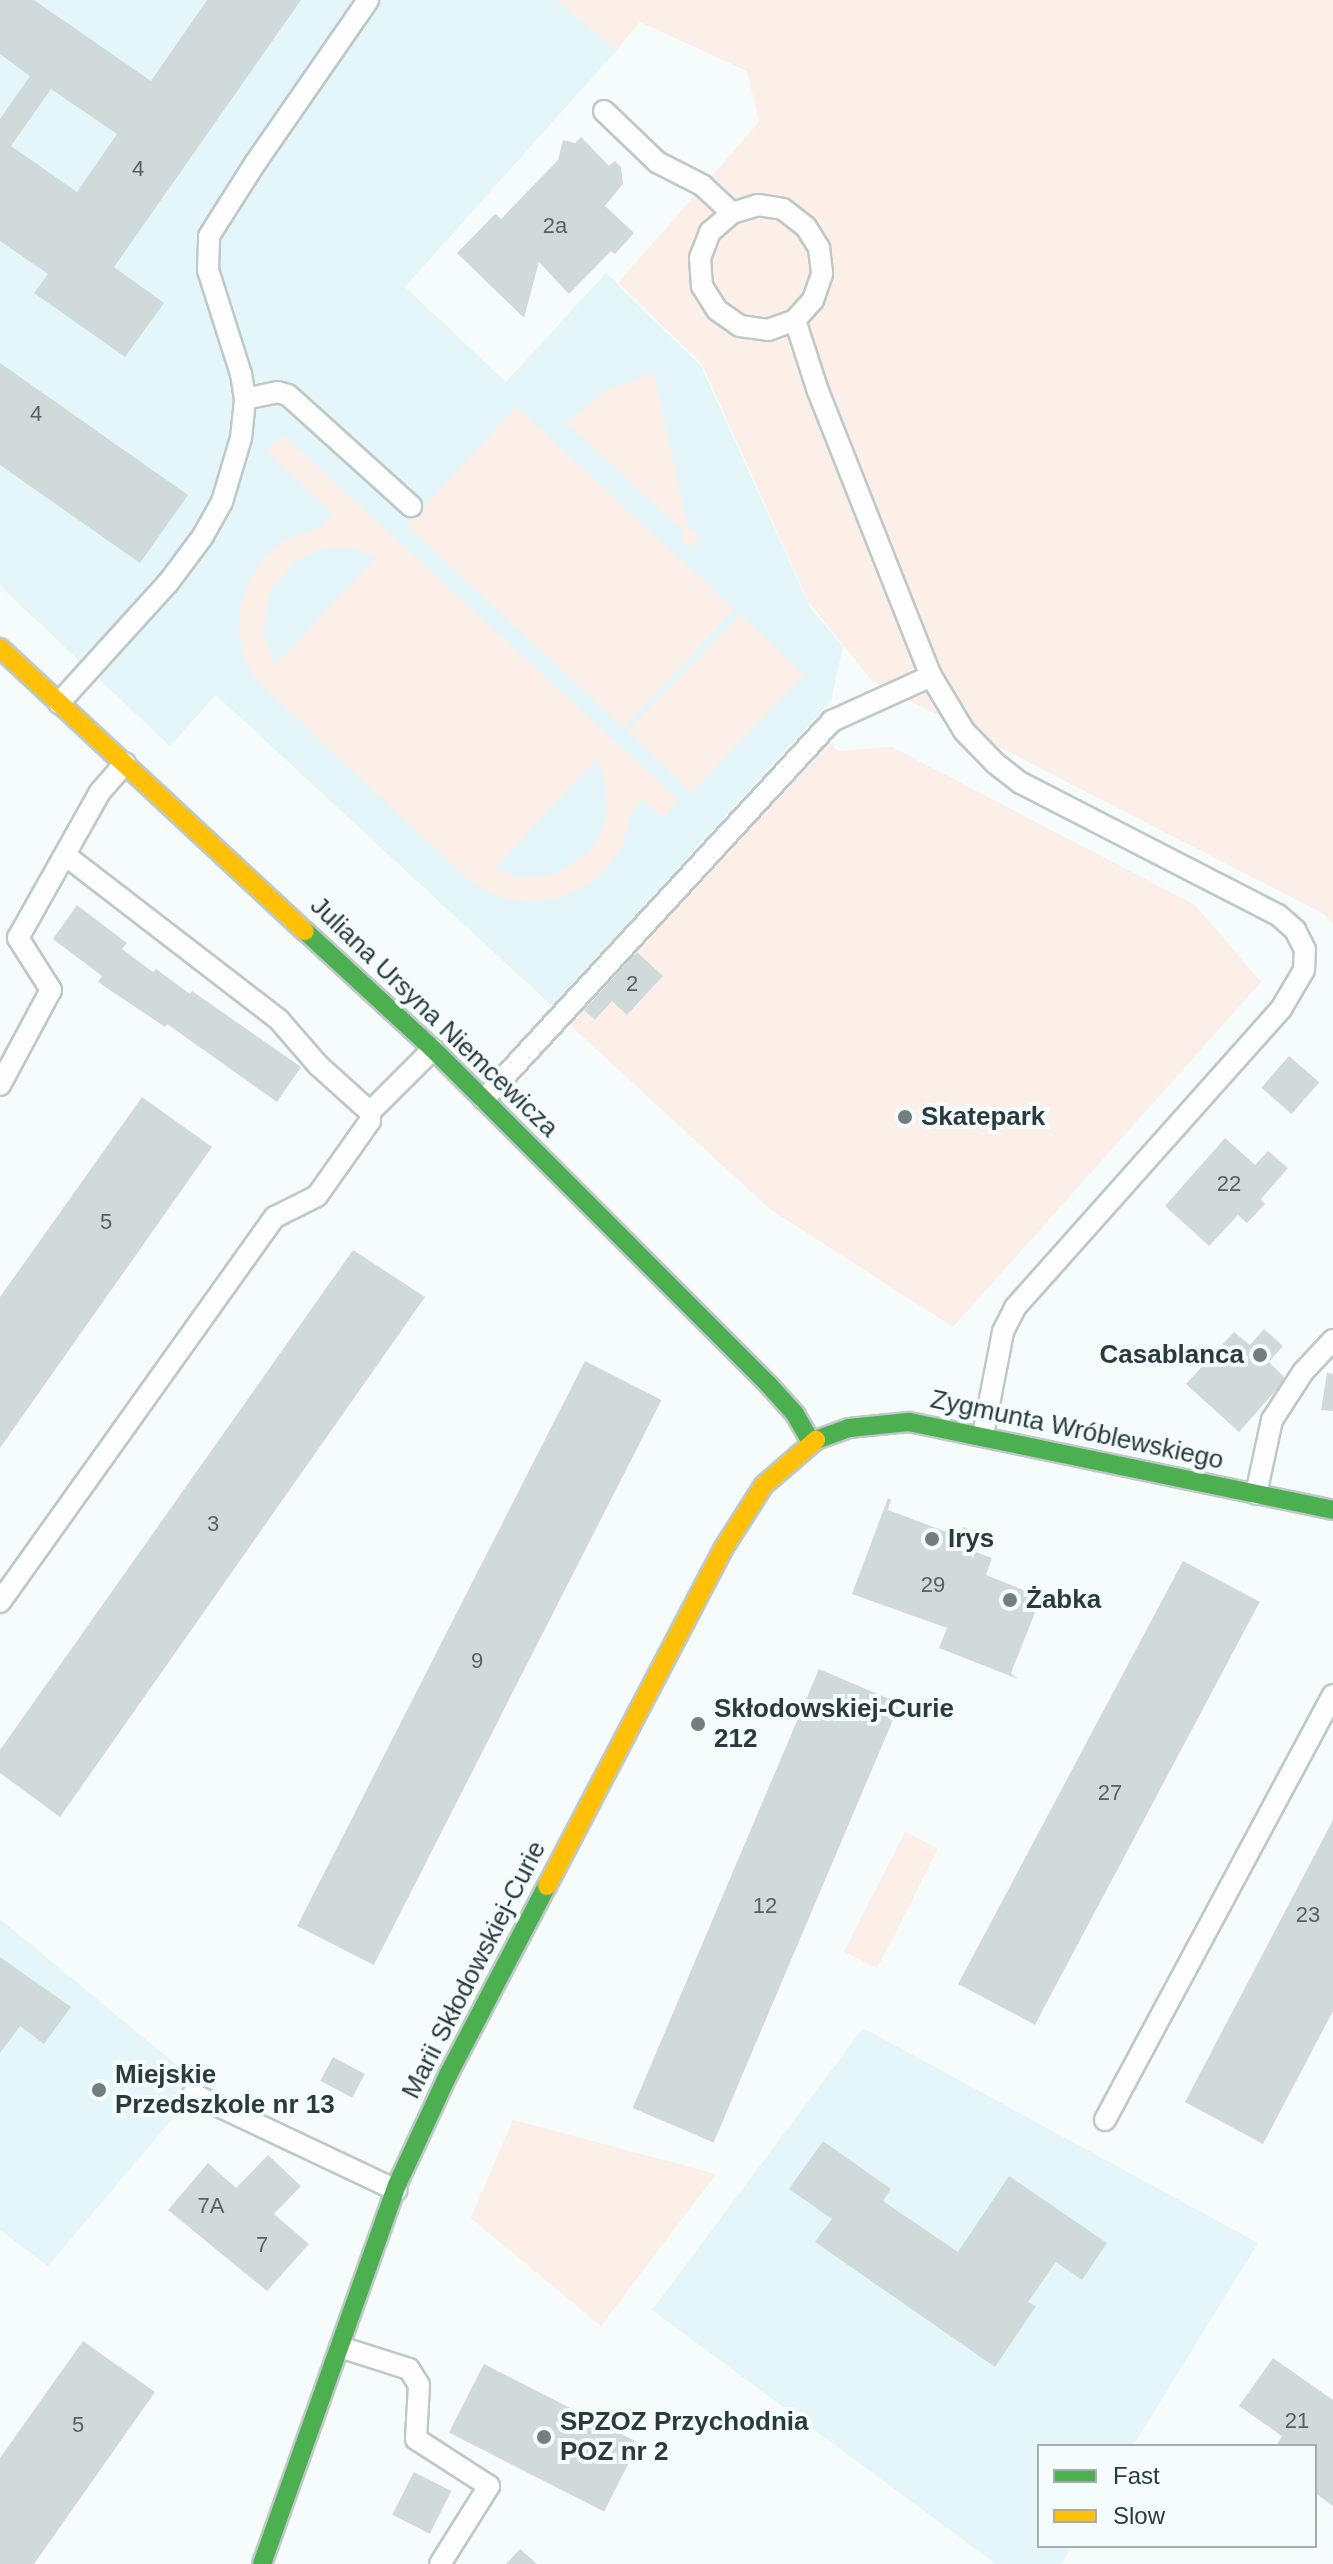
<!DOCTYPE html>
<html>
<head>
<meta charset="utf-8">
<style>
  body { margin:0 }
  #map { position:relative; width:1333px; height:2564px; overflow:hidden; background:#f6fbfb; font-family:Arial,sans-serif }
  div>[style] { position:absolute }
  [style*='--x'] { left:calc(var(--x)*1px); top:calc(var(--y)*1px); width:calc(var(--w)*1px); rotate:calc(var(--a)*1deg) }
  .built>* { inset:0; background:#e4f6f9 }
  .green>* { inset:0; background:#fbefe8; transform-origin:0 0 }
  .building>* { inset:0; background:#d0dadb; transform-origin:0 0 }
  .roads { filter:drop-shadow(2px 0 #bec8c9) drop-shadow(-2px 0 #bec8c9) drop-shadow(0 2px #bec8c9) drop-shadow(0 -2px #bec8c9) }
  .lane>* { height:20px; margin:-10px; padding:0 10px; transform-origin:10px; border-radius:10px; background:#fefefe }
  .fast>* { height:18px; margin:-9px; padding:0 9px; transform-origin:9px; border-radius:9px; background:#4caf50 }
  .slow>* { height:18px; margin:-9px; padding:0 9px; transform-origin:9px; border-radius:9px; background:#ffc107 }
  .dots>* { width:22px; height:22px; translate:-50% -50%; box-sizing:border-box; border:4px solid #f4fcfd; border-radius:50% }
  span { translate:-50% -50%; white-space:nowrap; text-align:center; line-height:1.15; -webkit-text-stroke:8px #f4fcfd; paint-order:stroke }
  .number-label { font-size:22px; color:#546264 }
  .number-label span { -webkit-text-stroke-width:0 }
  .street-label { font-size:26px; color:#2b3a3d }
  .poi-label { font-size:26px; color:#2b3a3d; font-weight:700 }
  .left { translate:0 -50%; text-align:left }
  .right { translate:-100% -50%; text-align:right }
  .legend { position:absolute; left:1037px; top:2444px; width:280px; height:104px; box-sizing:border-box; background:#f4fcfd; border:2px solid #a4aeb0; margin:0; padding:10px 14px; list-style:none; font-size:24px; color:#2b3a3d }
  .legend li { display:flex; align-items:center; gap:16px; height:40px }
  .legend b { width:40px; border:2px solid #a4aeb0 }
</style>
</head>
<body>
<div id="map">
  <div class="built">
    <i style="clip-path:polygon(0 0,556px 0,617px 50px,405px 287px,506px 382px,606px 273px,701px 366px,811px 609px,843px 646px,831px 701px,552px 1006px,216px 695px,170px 746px,0 586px)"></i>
    <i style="clip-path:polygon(0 1919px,201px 2085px,48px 2266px,0 2230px)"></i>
    <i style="clip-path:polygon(863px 2028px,1258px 2243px,1133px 2446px,1039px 2446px,1039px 2546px,1072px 2546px,1061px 2564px,996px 2564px,652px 2310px)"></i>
  </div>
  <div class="green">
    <i style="clip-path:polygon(556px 0,1333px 0,1333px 923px,1324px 914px,873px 682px,808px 601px,702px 364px,618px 283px,759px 122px,747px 71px,640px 22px,617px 50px)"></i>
    <i style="clip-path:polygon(654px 373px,688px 528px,698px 533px,699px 539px,692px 547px,682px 542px,683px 530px,566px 423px,606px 391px)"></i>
    <i style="left:517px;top:407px;width:297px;height:162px;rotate:43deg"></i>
    <i style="clip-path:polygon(evenodd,283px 435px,679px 800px,663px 818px,643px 800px,631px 812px,622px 847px,607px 868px,587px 885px,563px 897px,537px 902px,511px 900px,486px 891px,464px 876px,255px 679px,244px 656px,239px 629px,241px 604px,250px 579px,265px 557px,285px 540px,322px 526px,333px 514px,267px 452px,283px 435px,336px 548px,356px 549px,376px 558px,275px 665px,263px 628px,271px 589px,297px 560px,316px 551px,336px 548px,283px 435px,596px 760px,605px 777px,607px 817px,600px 836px,589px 853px,556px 874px,536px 878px,516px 877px,495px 868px,596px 760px)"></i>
    <i style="left:741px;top:614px;width:88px;height:163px;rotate:44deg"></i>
    <i style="clip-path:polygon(829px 742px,838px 751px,892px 747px,1195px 905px,1261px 982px,953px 1327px,770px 1209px,570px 1025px,584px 1010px,595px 1020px,612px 1001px,628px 1015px,663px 976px,637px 952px)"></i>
    <i style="left:905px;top:1832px;width:37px;height:134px;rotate:27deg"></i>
    <i style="clip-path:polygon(513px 2120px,716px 2174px,601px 2326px,471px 2218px)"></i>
  </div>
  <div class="building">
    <i style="clip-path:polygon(evenodd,0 0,34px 0,151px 81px,207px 0,301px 0,114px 267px,164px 303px,125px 357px,34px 293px,48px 274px,0 241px,0 119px,30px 76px,0 54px,0 0,51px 89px,117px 134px,77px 192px,11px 146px,51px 89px)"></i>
    <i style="clip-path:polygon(581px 137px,609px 166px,615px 161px,621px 167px,623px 184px,605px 206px,634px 233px,615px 254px,611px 251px,569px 294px,539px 262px,524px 318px,457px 253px,495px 214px,501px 219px,558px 160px,563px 140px,575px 143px)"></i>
    <i style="clip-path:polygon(0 363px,188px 495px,140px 563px,0 465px)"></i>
    <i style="clip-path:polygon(77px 905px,127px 943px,122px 949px,153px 972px,156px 969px,190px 994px,192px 991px,301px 1067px,277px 1102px,167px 1024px,165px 1027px,98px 982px,102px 976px,53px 939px)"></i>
    <i style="clip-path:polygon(637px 952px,663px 976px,627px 1015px,612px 1001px,595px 1020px,584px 1010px)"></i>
    <i style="left:1289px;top:1056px;width:40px;height:42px;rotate:41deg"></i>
    <i style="clip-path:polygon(142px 1097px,212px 1147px,0 1448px,0 1297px)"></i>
    <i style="clip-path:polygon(1225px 1138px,1255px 1165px,1268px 1151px,1288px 1168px,1261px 1199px,1265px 1204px,1247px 1223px,1238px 1215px,1209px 1246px,1165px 1206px)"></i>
    <i style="clip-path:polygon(353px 1250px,425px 1297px,60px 1817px,0 1773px,0 1750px)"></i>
    <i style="clip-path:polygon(1264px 1329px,1283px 1346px,1269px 1362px,1286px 1379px,1239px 1432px,1186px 1384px,1234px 1332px,1250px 1345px)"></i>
    <i style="left:585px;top:1361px;width:86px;height:634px;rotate:27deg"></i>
    <i style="clip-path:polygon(1327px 1373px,1333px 1374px,1333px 1411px,1321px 1410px)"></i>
    <i style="clip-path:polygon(888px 1498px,891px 1500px,888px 1510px,960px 1537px,963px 1527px,967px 1528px,960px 1546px,992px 1558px,986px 1575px,1049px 1600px,1048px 1603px,1040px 1600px,1011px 1673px,1018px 1679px,939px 1648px,947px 1628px,852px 1594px)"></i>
    <i style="left:1183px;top:1561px;width:87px;height:479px;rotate:28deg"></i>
    <i style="left:819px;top:1669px;width:88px;height:477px;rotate:23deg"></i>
    <i style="clip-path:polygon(1333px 1820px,1333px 2011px,1263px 2144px,1185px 2102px)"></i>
    <i style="clip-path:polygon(0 1957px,71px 2007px,44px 2044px,20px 2026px,0 2053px)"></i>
    <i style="left:333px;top:2057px;width:36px;height:27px;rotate:28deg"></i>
    <i style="clip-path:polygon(823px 2141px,891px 2189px,883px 2201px,958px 2252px,1009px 2176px,1107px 2243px,1082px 2280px,1056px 2262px,1028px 2302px,1036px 2306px,995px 2367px,815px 2242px,832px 2219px,789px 2189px)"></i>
    <i style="clip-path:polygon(268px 2155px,301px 2186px,274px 2214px,309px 2244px,267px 2291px,168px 2210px,208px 2163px,236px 2188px)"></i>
    <i style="clip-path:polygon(83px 2341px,155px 2392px,34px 2564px,0 2564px,0 2458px)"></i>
    <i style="clip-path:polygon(1273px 2358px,1333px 2400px,1333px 2506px,1315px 2493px,1315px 2446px,1276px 2446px,1282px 2436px,1239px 2406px)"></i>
    <i style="left:484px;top:2364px;width:174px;height:77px;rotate:27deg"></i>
    <i style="left:414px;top:2472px;width:42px;height:48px;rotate:27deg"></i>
    <i style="clip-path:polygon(520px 2549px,537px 2564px,506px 2564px)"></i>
  </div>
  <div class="roads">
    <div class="lane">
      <i style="--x:604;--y:111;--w:74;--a:43.9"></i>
      <i style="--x:657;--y:162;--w:51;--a:27.1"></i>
      <i style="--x:702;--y:185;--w:41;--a:43"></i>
      <i style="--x:732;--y:213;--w:27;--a:-17"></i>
      <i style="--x:758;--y:205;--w:25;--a:9"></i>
      <i style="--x:783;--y:209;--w:29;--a:38"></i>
      <i style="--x:806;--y:227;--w:25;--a:58"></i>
      <i style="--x:819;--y:248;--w:26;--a:83"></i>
      <i style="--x:822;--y:274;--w:28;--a:109"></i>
      <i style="--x:813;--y:300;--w:27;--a:132"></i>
      <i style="--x:795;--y:320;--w:75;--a:72.1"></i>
      <i style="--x:818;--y:391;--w:307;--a:68.4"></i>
      <i style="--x:931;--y:676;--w:64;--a:59"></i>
      <i style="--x:964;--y:731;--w:45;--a:45.9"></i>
      <i style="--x:995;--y:763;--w:33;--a:38"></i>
      <i style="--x:1021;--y:783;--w:289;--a:27.2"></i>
      <i style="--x:1278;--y:915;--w:23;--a:41"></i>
      <i style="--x:1295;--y:930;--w:22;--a:63"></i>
      <i style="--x:1305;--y:950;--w:20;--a:93"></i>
      <i style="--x:1304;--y:970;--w:45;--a:120.5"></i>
      <i style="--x:1281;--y:1009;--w:400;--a:131.7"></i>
      <i style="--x:1015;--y:1308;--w:27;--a:117"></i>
      <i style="--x:1003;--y:1332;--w:105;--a:101"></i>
      <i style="--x:732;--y:213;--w:29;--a:139"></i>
      <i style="--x:710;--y:232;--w:28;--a:111"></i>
      <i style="--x:700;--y:258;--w:28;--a:86"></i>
      <i style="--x:702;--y:286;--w:28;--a:58"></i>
      <i style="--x:717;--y:310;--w:28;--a:35"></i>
      <i style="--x:740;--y:326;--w:28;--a:8"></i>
      <i style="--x:768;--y:330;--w:29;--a:-20"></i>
      <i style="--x:245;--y:399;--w:33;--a:-12"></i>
      <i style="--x:277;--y:392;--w:11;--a:15"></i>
      <i style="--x:288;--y:395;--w:166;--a:42.1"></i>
      <i style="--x:59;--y:703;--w:162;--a:-47.8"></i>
      <i style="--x:168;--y:583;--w:59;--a:-53.3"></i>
      <i style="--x:203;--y:536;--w:39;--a:-61"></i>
      <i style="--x:222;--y:502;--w:67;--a:-73.5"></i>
      <i style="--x:241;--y:438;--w:39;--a:-84"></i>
      <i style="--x:245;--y:399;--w:25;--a:-99"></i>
      <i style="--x:241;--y:374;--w:109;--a:-107.6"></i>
      <i style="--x:208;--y:270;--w:34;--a:-88"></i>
      <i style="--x:209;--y:236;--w:88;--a:-57.6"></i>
      <i style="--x:256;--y:162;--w:197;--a:-55.3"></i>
      <i style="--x:65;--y:855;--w:270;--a:37.6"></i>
      <i style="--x:279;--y:1020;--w:60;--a:49.1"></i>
      <i style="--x:318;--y:1065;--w:70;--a:42.1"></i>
      <i style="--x:0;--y:1085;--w:108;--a:-61.8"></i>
      <i style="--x:51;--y:990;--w:62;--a:-122.4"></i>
      <i style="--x:18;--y:938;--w:167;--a:-60.7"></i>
      <i style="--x:100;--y:792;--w:38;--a:-49"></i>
      <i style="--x:484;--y:1099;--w:514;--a:-47.37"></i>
      <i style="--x:832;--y:721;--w:109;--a:-24.4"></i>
      <i style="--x:1256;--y:1494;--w:76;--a:-77.8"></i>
      <i style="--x:1272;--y:1420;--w:57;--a:-57.1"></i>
      <i style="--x:1303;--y:1372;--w:44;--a:-46.8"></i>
      <i style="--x:0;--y:1602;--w:473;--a:-54.5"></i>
      <i style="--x:275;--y:1217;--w:47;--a:-26.6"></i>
      <i style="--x:317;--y:1196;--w:92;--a:-54.8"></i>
      <i style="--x:370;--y:1121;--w:9;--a:-90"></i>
      <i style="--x:370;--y:1112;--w:89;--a:-45"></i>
      <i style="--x:193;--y:2094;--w:225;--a:25.3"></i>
      <i style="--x:1105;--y:2120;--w:482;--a:-61.8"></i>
      <i style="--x:340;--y:2347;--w:72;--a:17.7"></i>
      <i style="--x:409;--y:2369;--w:19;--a:58"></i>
      <i style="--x:419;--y:2385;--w:54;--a:93.2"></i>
      <i style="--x:416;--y:2439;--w:87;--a:32.8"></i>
      <i style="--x:489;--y:2486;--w:92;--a:122.1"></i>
    </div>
    <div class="fast">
      <i style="--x:305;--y:931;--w:174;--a:42.7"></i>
      <i style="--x:433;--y:1049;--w:475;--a:45"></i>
      <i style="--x:769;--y:1385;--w:39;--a:48"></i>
      <i style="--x:795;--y:1414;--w:32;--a:60"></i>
      <i style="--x:816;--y:1440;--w:35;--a:-20"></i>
      <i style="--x:849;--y:1428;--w:60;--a:-5.7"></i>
      <i style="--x:909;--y:1422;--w:433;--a:11.7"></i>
      <i style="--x:262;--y:2564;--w:402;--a:-70.4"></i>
      <i style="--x:397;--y:2185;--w:121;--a:-65.1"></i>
      <i style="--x:448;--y:2075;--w:213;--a:-62.4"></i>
    </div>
    <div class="slow">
      <i style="--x:0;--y:648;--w:416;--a:42.9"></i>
      <i style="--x:547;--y:1886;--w:380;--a:-62.4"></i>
      <i style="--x:723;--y:1549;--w:76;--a:-57.4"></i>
      <i style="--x:764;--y:1485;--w:69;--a:-40.9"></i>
    </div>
  </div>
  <div class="dots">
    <i style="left:905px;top:1117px;background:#727e80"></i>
    <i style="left:1260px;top:1355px;background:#727e80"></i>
    <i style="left:932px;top:1539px;background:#727e80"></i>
    <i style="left:1010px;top:1600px;background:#727e80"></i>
    <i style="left:698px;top:1724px;background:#727e80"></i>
    <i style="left:99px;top:2090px;background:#727e80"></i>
    <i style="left:544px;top:2437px;background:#727e80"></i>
  </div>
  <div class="number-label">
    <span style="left:138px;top:169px">4</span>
    <span style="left:555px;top:226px">2a</span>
    <span style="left:36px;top:414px">4</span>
    <span style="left:632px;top:984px">2</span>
    <span style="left:1229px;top:1184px">22</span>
    <span style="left:106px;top:1222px">5</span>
    <span style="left:213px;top:1524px">3</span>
    <span style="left:933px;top:1585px">29</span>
    <span style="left:477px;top:1661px">9</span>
    <span style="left:1110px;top:1793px">27</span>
    <span style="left:765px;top:1906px">12</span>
    <span style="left:1308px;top:1915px">23</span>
    <span style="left:211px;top:2206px">7A</span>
    <span style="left:262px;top:2245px">7</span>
    <span style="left:1297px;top:2421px">21</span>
    <span style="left:78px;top:2425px">5</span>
  </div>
  <div class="street-label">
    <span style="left:434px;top:1017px;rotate:44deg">Juliana Ursyna Niemcewicza</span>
    <span style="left:1077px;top:1430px;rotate:12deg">Zygmunta Wróblewskiego</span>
    <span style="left:474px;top:1970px;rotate:-63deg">Marii Skłodowskiej-Curie</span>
  </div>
  <div class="poi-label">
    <span class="left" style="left:921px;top:1117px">Skatepark</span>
    <span class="right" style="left:1244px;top:1355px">Casablanca</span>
    <span class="left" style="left:948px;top:1539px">Irys</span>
    <span class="left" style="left:1026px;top:1600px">Żabka</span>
    <span class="left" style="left:714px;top:1724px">Skłodowskiej-Curie<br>212</span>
    <span class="left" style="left:115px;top:2090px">Miejskie<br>Przedszkole nr 13</span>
    <span class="left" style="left:560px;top:2437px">SPZOZ Przychodnia<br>POZ nr 2</span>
  </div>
  <ul class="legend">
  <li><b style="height:10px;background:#4caf50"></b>Fast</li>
  <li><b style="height:10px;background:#ffc107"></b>Slow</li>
  </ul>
</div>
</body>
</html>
